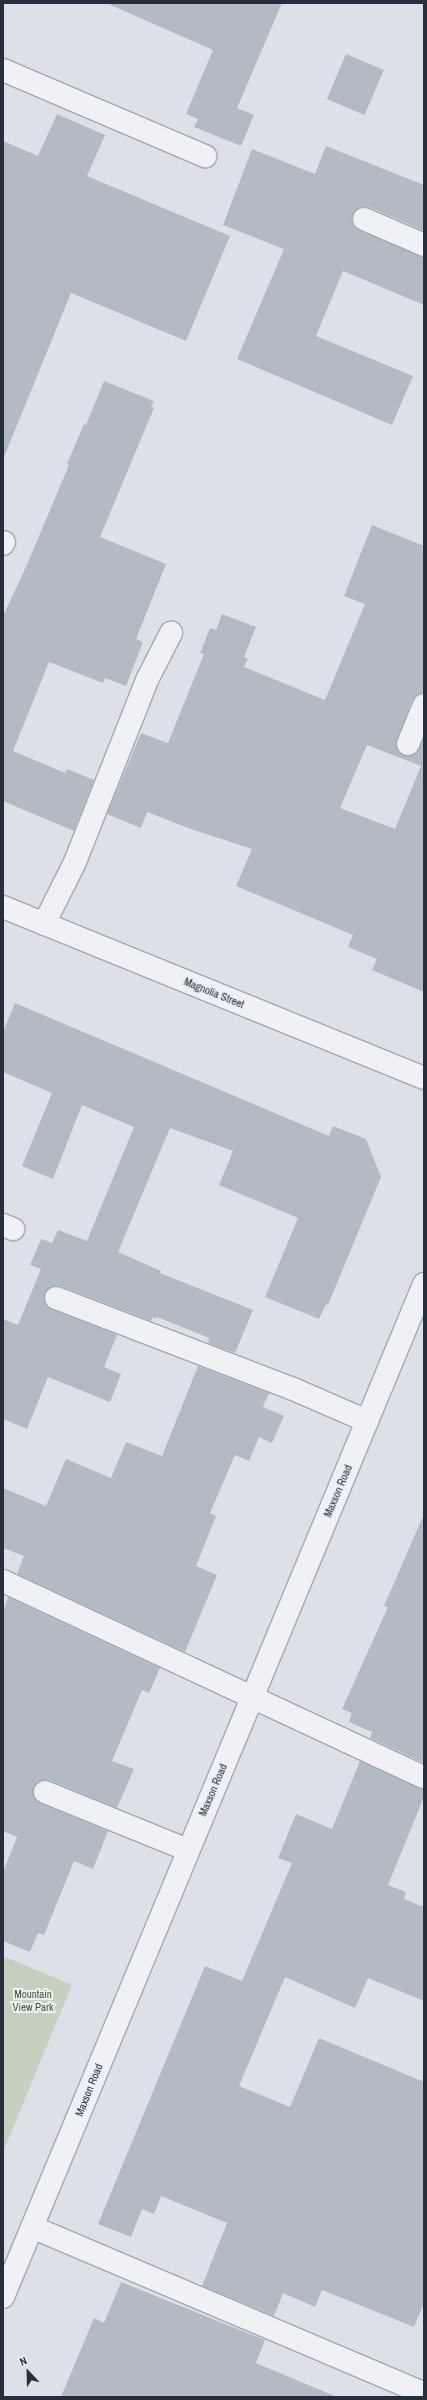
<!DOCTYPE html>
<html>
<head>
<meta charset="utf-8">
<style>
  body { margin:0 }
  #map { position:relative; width:427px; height:2400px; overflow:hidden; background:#dde1e7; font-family:"Archivo Narrow",sans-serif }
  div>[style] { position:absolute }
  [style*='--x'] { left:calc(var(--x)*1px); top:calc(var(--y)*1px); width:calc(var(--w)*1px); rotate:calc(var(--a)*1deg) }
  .green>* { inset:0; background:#c3d1be }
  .building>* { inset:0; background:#b4bac4; transform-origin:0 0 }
  .roads { filter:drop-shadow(1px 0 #a2a8b1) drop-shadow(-1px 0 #a2a8b1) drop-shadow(0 1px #a2a8b1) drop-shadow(0 -1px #a2a8b1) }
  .minor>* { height:22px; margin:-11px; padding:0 11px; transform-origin:11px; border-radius:11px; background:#eff1f5 }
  span { translate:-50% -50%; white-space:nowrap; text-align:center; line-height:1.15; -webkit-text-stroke:4px #ecf0f5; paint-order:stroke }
  .street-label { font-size:11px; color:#262f3e }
  .park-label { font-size:11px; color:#3b5a33 }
  .frame { position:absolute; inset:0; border:4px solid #262f3e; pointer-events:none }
  .north { position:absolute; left:8px; top:2352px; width:40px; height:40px; -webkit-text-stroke:3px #ecf0f5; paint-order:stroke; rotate:337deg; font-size:11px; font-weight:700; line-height:16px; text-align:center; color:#262f3e }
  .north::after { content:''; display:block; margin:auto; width:14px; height:18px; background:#262f3e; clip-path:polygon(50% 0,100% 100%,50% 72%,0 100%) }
</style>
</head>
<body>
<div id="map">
  <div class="green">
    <i style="clip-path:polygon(3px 1956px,72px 1985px,3px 2152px)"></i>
  </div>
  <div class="building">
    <i style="clip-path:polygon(106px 3px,282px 3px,237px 108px,254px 115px,241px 146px,194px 127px,198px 119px,186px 114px,213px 50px)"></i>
    <i style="left:346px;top:54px;width:41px;height:49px;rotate:23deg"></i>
    <i style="clip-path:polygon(57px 114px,105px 135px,87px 176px,230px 236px,186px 341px,71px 293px,4px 457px,3px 141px,38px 156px)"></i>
    <i style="clip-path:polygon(326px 146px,424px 185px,424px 231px,369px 207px,356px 209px,352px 220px,354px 226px,359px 230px,424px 257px,424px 305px,343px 271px,316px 336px,413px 376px,392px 425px,237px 359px,284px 249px,223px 225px,252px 149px,315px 174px)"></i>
    <i style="clip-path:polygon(104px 381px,154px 401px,151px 407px,154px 408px,100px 537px,166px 564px,136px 639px,143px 642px,126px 686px,105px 678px,103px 683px,49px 662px,13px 751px,65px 773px,67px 769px,94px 780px,74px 831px,3px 801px,3px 616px,26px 567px,69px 465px,67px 464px,84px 424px,86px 425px)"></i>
    <i style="clip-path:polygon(evenodd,372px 525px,424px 546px,424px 693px,417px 695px,412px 700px,396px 745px,398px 752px,410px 756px,419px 749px,424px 738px,424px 992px,372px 970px,377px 959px,348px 947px,353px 935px,236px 886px,252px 849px,191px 829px,147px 812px,141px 828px,107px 814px,141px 733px,168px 743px,204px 654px,200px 653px,210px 628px,216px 630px,222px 614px,256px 627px,244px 657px,248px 659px,244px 667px,325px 700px,365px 604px,344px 596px,372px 525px,367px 745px,421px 766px,395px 829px,340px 808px,367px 745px)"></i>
    <i style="clip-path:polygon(15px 1003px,329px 1136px,333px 1126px,366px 1139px,381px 1177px,328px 1305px,326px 1304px,319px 1319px,265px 1297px,298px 1218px,219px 1185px,233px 1151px,170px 1128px,118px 1252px,161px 1271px,160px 1273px,253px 1310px,235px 1353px,208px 1343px,209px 1338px,157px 1317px,156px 1319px,153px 1317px,151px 1321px,60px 1286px,54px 1286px,44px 1294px,47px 1306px,117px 1335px,104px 1367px,121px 1374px,110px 1402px,48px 1377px,27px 1429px,3px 1419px,3px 1319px,18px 1325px,41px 1269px,30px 1265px,41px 1239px,52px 1243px,58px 1230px,87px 1241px,134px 1127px,82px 1105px,53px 1179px,22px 1166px,52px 1093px,3px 1072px,3px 1032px)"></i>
    <i style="clip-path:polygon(198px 1366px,269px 1393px,263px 1407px,284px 1416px,272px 1443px,259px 1437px,249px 1461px,235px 1455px,210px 1513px,216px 1516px,196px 1566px,217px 1575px,185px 1652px,17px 1574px,24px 1556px,3px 1548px,3px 1488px,46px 1506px,66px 1459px,111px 1478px,126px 1442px,162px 1456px)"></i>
    <i style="clip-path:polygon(424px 1514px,424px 1763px,370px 1738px,372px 1732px,349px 1722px,352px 1713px,342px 1709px,388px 1607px,384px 1606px)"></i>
    <i style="clip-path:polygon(8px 1597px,160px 1668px,149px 1693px,142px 1690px,112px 1761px,134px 1769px,117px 1808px,49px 1780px,43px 1780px,34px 1787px,33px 1794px,40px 1803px,108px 1831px,93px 1869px,74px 1861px,44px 1935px,38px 1933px,30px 1952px,3px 1941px,3px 1872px,17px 1837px,3px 1831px,3px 1611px)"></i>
    <i style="clip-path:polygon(360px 1761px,424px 1789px,424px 1797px,388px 1885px,406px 1892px,404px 1899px,424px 1907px,424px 2001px,368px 1978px,355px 2008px,285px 1977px,239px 2086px,290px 2107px,319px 2038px,424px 2082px,424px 2303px,414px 2327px,322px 2290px,315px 2307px,283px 2293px,274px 2316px,202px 2286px,227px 2223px,161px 2196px,154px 2214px,142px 2209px,131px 2237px,98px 2224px,205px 1966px,242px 1981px,292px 1863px,278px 1858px,296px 1814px,332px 1829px)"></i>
    <i style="clip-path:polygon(121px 2282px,265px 2340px,256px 2363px,337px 2397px,61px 2397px,94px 2318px,104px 2323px)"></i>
  </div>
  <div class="roads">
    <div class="minor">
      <i style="--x:3;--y:70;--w:220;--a:23.1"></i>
      <i style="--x:364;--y:219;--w:65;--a:23.4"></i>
      <i style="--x:3;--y:544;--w:2;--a:-63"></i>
      <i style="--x:408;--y:744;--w:42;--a:-67.7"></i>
      <i style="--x:3;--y:907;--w:454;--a:22.1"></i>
      <i style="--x:44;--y:924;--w:69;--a:-63.4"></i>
      <i style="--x:75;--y:862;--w:198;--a:-68.4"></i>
      <i style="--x:148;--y:678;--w:51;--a:-62.9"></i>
      <i style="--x:3;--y:1225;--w:11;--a:22"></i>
      <i style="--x:56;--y:1298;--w:252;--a:21"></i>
      <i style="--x:291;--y:1388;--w:83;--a:23.5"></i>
      <i style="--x:3;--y:1581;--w:464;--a:25"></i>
      <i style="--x:45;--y:1792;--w:154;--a:22.1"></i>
      <i style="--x:32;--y:2227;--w:423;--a:23"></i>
      <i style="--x:3;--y:2297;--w:1097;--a:-67.43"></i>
    </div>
  </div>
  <div class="street-label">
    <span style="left:214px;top:993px;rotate:22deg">Magnolia Street</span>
    <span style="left:338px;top:1491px;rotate:-67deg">Maxson Road</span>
    <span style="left:213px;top:1790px;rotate:-67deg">Maxson Road</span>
    <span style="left:89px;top:2090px;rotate:-68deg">Maxson Road</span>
  </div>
  <div class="park-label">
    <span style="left:33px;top:2001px">Mountain<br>View Park</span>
  </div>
  <div class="frame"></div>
  <div class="north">N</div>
</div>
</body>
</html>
